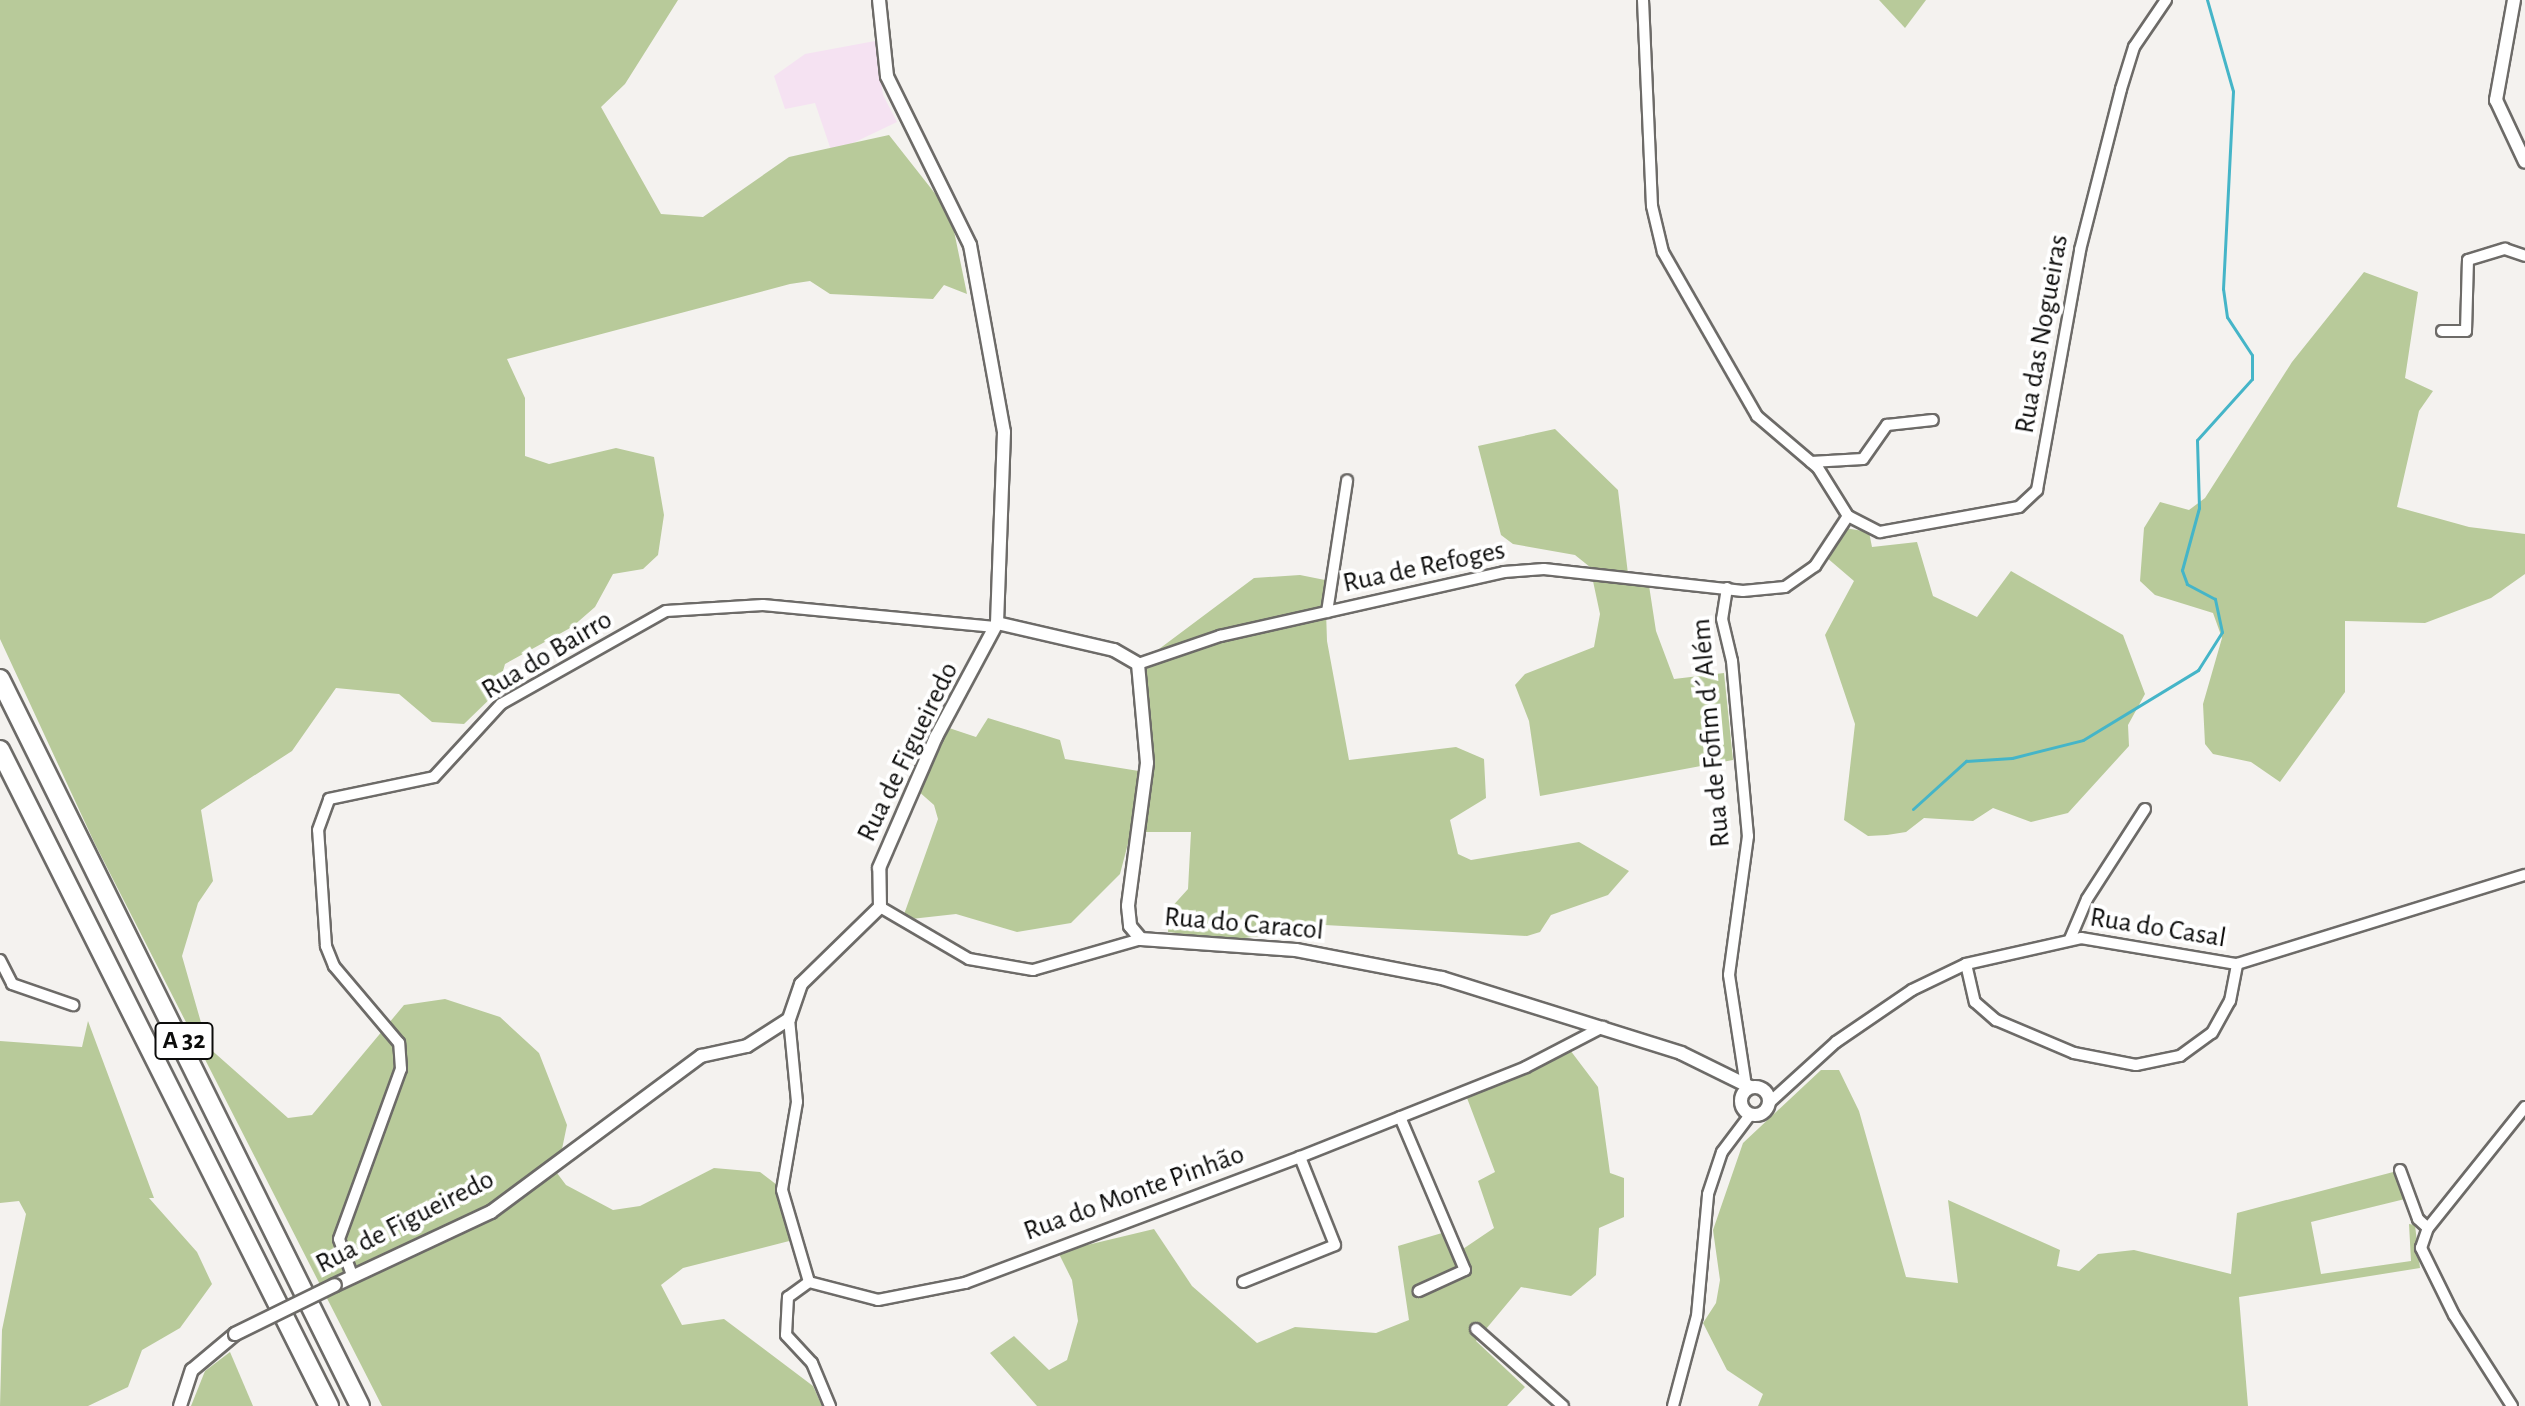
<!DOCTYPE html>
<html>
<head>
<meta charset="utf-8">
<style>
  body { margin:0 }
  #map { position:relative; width:2525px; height:1406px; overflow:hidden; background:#f4f2ef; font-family:"Alegreya Sans",sans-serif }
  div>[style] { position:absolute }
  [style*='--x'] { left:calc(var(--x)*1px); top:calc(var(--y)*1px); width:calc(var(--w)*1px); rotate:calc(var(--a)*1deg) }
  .education>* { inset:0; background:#f5e2f2 }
  .green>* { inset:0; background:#b8ca9a }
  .stream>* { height:3px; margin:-1.5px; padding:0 1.5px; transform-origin:1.5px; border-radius:1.5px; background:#45b5c8 }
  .roads { filter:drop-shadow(2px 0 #6d6b68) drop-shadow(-2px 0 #6d6b68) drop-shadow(0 2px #6d6b68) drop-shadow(0 -2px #6d6b68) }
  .minor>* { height:10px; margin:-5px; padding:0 5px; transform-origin:5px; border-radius:5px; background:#fff }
  .tertiary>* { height:12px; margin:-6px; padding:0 6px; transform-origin:6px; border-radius:6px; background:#fff }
  .tertiary>.ring { margin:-6px; padding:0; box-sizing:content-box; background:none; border:12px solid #fff; border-radius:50% }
  .motorway>* { height:18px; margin:-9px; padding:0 9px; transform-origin:9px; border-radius:9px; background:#fff }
  .bridges { filter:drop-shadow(2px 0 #6d6b68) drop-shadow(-2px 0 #6d6b68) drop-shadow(0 2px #6d6b68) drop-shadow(0 -2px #6d6b68) }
  .tertiary-bridge>* { height:12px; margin:-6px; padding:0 6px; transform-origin:6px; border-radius:6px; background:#fff }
  span { translate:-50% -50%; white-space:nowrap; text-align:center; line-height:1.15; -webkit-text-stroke:8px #fff; paint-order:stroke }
  .shield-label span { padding:2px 6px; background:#fff; border:2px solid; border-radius:6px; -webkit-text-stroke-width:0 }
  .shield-label { font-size:26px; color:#0c0c0b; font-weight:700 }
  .street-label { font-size:28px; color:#0c0c0b }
</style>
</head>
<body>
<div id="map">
  <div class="education">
    <i style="clip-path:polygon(875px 41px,883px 95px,897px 122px,832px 153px,815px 103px,785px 109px,774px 76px,805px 54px)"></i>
  </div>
  <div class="green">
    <i style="clip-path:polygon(0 0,678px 0,625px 84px,601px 107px,661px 214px,703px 217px,789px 157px,889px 135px,937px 196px,954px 231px,967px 294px,944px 285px,933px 299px,851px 295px,830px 294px,810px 281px,790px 284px,507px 359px,525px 398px,525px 456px,549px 464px,616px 448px,654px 457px,664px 515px,658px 555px,643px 569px,613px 574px,595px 607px,572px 627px,505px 664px,497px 692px,464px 724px,432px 722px,399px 694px,336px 688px,292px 751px,201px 810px,213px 881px,198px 903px,182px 956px,208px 1047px,288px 1118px,312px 1115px,404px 1005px,445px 999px,500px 1017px,539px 1053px,567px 1125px,557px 1173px,566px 1185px,613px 1210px,640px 1206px,714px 1168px,760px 1172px,777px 1185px,797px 1239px,683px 1268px,661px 1285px,682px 1325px,724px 1319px,813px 1386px,822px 1406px,382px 1406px,95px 844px,0 639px)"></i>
    <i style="clip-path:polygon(1879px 0,1926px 0,1905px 28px)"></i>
    <i style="clip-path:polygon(2364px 272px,2418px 292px,2405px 378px,2433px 391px,2419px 411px,2397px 507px,2469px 527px,2525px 534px,2525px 574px,2491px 598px,2425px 623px,2345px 621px,2345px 692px,2280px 782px,2251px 762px,2213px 754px,2205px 744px,2203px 704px,2222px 638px,2213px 613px,2155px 595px,2140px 581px,2144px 528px,2160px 502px,2189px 510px,2205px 498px,2292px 362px)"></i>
    <i style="clip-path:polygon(1555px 429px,1618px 490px,1628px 574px,1648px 579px,1656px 631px,1674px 679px,1724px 673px,1733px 760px,1540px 796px,1529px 721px,1515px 685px,1525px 674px,1594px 647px,1600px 614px,1590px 567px,1575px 555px,1513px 544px,1501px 535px,1478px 446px)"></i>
    <i style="clip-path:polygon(1845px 528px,1869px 532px,1872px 547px,1917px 542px,1933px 596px,1977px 617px,2011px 571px,2123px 635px,2145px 694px,2128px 725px,2129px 746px,2068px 813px,2031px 822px,1993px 808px,1973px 821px,1924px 818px,1906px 832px,1887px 835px,1868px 836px,1844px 820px,1855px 724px,1825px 635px,1854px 581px,1826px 557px)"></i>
    <i style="clip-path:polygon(1300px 575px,1325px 580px,1327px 641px,1349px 760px,1456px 747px,1484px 759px,1486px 798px,1450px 820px,1458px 854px,1471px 860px,1579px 842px,1629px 871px,1608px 895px,1551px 915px,1540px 932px,1527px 936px,1288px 923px,1273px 934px,1230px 940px,1168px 932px,1169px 910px,1188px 889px,1191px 832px,1131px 832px,1120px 874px,1071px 923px,1017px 932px,956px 914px,902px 920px,938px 819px,934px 805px,917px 790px,946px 727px,976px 737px,988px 718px,1060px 740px,1065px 759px,1151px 773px,1139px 664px,1254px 578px)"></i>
    <i style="clip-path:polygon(88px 1021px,154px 1198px,149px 1198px,197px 1252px,212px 1284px,180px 1328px,142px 1350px,128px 1387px,88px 1406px,0 1406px,2px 1330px,26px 1214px,19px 1201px,0 1203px,0 1041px,82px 1047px)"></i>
    <i style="clip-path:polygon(1567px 1046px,1598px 1087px,1610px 1173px,1624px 1178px,1624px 1217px,1599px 1228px,1596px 1275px,1571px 1296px,1521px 1287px,1476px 1341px,1525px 1387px,1507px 1406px,1037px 1406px,990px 1353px,1014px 1336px,1049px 1370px,1067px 1360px,1078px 1321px,1072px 1280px,1058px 1252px,1154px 1229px,1192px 1286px,1257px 1343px,1295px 1327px,1376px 1333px,1409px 1320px,1398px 1246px,1442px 1233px,1449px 1251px,1460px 1251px,1494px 1228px,1478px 1181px,1495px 1172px,1467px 1098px,1482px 1092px,1480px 1085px)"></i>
    <i style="clip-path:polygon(1821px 1070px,1839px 1070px,1859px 1111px,1906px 1277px,1958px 1283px,1948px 1200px,2060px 1250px,2057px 1266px,2079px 1271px,2098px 1254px,2134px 1250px,2231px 1274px,2237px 1213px,2397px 1171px,2405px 1199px,2311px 1222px,2321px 1274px,2411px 1261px,2409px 1224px,2415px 1225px,2420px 1268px,2239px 1297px,2248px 1406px,1758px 1406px,1763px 1394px,1727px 1370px,1703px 1323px,1716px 1303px,1720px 1280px,1713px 1230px,1743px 1143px)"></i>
    <i style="clip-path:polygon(230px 1352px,253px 1406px,191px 1406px,205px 1371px)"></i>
  </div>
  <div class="stream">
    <i style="--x:1913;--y:809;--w:72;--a:-42.2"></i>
    <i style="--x:1966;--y:761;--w:46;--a:-3.7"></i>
    <i style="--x:2012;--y:758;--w:73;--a:-14.2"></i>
    <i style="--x:2083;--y:740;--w:135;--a:-31.3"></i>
    <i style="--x:2198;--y:670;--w:45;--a:-57.7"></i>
    <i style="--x:2222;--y:632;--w:34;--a:-102"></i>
    <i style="--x:2215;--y:599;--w:32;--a:-152"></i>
    <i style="--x:2187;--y:584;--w:15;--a:-110"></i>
    <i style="--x:2182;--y:570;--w:64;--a:-74.7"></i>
    <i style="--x:2199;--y:508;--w:68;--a:-91.7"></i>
    <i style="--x:2197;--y:440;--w:82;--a:-48"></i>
    <i style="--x:2252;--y:379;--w:24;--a:-90"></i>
    <i style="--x:2252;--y:355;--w:45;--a:-123.3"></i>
    <i style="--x:2227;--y:317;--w:28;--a:-98"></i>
    <i style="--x:2223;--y:289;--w:198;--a:-87.1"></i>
    <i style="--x:2233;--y:91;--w:95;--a:-105.9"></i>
  </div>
  <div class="roads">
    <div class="minor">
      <i style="--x:1643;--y:0;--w:206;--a:87.5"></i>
      <i style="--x:1652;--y:206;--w:47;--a:76.6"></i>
      <i style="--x:1663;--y:252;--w:189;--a:60.2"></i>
      <i style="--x:1757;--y:416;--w:80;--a:40.4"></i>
      <i style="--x:1818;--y:468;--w:57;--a:58"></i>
      <i style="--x:1848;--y:516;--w:36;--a:27"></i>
      <i style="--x:1880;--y:532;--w:141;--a:-10.2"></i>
      <i style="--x:2019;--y:507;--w:25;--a:-43"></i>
      <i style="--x:2037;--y:490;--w:244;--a:-79.8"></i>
      <i style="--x:2080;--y:250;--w:166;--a:-75.7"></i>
      <i style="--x:2121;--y:89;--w:44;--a:-72.8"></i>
      <i style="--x:2134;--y:47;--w:57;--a:-55.8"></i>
      <i style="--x:2442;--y:331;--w:24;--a:0"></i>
      <i style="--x:2466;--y:331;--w:71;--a:-88.4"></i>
      <i style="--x:2468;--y:260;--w:39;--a:-17"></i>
      <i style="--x:2505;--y:249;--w:21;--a:19"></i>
      <i style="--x:1811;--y:462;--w:52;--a:-3.3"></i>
      <i style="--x:1863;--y:459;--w:42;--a:-54.8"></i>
      <i style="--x:1887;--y:425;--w:46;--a:-6.2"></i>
      <i style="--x:1727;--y:588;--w:31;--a:99"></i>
      <i style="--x:1722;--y:619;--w:43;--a:76.6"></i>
      <i style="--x:1732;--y:661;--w:176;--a:84.8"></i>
      <i style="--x:1748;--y:836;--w:140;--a:97.8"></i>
      <i style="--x:1729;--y:975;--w:106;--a:81.3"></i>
      <i style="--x:1327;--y:612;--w:133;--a:-81.3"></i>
      <i style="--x:1138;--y:664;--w:87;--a:-18.9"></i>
      <i style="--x:1220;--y:636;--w:291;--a:-12.7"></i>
      <i style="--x:1504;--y:572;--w:40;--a:-4.3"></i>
      <i style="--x:1544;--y:569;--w:200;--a:6.3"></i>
      <i style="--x:1743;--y:591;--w:42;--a:-5.4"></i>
      <i style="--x:1785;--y:587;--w:37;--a:-35"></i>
      <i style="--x:1815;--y:566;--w:60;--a:-56.6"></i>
      <i style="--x:880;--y:907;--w:103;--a:30.3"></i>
      <i style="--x:969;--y:959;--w:65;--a:9.8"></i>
      <i style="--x:1033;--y:970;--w:112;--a:-16"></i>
      <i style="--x:2070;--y:939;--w:43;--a:-67"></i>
      <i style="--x:2087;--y:899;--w:107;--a:-57.2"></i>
      <i style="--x:0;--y:960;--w:27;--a:63"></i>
      <i style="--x:12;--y:984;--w:65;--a:19"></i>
      <i style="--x:1966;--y:964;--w:39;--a:77"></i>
      <i style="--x:1975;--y:1002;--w:28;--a:41"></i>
      <i style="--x:1996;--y:1020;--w:85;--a:22.9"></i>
      <i style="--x:2074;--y:1053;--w:63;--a:11"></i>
      <i style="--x:2136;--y:1065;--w:45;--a:-11.6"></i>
      <i style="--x:2180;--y:1056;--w:39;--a:-36"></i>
      <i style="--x:2212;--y:1033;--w:37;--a:-61"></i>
      <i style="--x:2230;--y:1001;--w:38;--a:-79"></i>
      <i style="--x:789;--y:1019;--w:83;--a:84.5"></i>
      <i style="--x:797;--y:1102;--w:89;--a:99.7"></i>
      <i style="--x:782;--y:1190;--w:96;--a:73.6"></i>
      <i style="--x:1770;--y:1102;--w:89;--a:-42.3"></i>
      <i style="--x:1836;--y:1042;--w:92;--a:-34.4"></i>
      <i style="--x:1912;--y:990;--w:60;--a:-25.7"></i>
      <i style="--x:1966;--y:964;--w:118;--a:-12.7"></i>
      <i style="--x:2081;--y:938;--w:158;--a:9.5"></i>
      <i style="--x:2237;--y:964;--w:301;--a:-17.2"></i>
      <i style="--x:1400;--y:1117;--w:166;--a:67"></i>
      <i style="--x:1465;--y:1270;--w:51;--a:155.5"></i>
      <i style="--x:2400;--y:1170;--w:52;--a:69.8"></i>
      <i style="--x:2418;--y:1219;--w:13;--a:42"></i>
      <i style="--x:352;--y:1275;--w:38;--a:-110"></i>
      <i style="--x:339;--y:1239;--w:181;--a:-70"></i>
      <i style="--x:401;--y:1069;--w:26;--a:-94"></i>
      <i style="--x:399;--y:1043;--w:101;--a:-130.2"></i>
      <i style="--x:334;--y:966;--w:22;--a:-112"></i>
      <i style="--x:326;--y:946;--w:116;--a:-93.9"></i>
      <i style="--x:318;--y:830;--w:33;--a:-70"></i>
      <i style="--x:329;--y:799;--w:107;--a:-11.8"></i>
      <i style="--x:434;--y:777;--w:99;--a:-47.5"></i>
      <i style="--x:501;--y:704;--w:189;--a:-29.4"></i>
      <i style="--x:666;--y:611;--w:97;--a:-3.5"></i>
      <i style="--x:763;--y:605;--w:233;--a:5.4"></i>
      <i style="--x:809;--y:1282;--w:71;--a:14.6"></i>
      <i style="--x:878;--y:1300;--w:89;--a:-11.1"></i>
      <i style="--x:965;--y:1283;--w:358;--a:-20.6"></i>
      <i style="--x:1300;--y:1157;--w:243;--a:-21.7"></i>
      <i style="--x:1526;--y:1067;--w:87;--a:-27.5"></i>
      <i style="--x:809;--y:1282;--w:26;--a:144"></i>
      <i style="--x:788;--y:1297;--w:38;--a:93"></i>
      <i style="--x:786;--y:1335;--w:38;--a:47"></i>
      <i style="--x:812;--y:1363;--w:47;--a:67.3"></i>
      <i style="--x:1243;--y:1282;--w:99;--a:-21.9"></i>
      <i style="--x:1335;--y:1245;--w:95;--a:-111.7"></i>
      <i style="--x:1476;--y:1329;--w:116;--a:41.5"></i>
      <i style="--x:1673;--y:1406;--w:93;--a:-75.1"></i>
      <i style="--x:1697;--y:1316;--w:122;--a:-84.8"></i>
      <i style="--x:1708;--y:1194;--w:44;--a:-71.6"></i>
      <i style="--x:1722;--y:1152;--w:46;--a:-52.9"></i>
      <i style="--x:2512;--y:1406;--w:108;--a:-122.5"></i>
      <i style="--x:2454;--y:1315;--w:75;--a:-116.2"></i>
      <i style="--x:2421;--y:1248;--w:21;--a:-71"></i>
      <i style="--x:2428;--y:1228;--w:155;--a:-51.3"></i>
    </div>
    <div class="tertiary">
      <i style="--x:2514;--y:0;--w:102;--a:100.2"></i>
      <i style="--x:2496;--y:100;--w:68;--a:64.9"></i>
      <i style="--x:997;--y:623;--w:120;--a:13"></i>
      <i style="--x:1114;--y:650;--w:28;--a:30"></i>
      <i style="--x:1138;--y:664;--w:99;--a:84.8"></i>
      <i style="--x:1147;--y:763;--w:144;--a:97.6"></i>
      <i style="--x:1128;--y:906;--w:20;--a:84"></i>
      <i style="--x:1130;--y:926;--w:17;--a:50"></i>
      <i style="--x:1141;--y:939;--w:155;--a:4.1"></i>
      <i style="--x:1296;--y:950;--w:149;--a:10.9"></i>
      <i style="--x:1442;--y:978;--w:250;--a:17.4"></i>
      <i style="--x:1681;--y:1053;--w:77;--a:26.2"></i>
      <i class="ring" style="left:1741px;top:1087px;width:16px;height:16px"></i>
      <i style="--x:335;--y:1285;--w:172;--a:-25.1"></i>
      <i style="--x:491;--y:1212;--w:262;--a:-36.6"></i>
      <i style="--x:701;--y:1056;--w:47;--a:-12.3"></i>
      <i style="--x:747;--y:1046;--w:50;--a:-32.7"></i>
      <i style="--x:789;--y:1019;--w:37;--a:-71"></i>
      <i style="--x:801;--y:984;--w:110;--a:-44.3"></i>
      <i style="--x:880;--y:907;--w:39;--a:-91"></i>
      <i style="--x:879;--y:868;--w:143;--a:-66.5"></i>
      <i style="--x:936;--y:737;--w:129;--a:-61.8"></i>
      <i style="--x:997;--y:623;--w:191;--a:-87.9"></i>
      <i style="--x:1004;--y:432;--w:190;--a:-100.3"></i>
      <i style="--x:970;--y:245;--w:188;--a:-116.2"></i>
      <i style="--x:887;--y:76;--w:76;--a:-96"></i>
      <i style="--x:180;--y:1406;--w:38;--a:-72"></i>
      <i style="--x:192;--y:1370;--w:56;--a:-39.9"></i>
    </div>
    <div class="motorway">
      <i style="--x:0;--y:679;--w:811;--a:63.66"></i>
      <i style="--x:0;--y:750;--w:734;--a:63.37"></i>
    </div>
  </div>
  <div class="bridges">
    <div class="tertiary-bridge">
      <i style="--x:235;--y:1334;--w:111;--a:-26.1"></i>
    </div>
  </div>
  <div class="shield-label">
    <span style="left:184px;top:1041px">A 32</span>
  </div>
  <div class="street-label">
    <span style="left:2042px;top:334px;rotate:-80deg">Rua das Nogueiras</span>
    <span style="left:1424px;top:567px;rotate:-12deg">Rua de Refoges</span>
    <span style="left:547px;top:655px;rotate:-31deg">Rua do Bairro</span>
    <span style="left:1711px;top:733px;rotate:-95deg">Rua de Fofim d´Além</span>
    <span style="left:908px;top:752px;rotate:-64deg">Rua de Figueiredo</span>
    <span style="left:1244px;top:924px;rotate:5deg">Rua do Caracol</span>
    <span style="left:2158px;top:928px;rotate:9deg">Rua do Casal</span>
    <span style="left:1134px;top:1193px;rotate:-20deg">Rua do Monte Pinhão</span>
    <span style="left:405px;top:1222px;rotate:-27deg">Rua de Figueiredo</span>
  </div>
</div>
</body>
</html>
